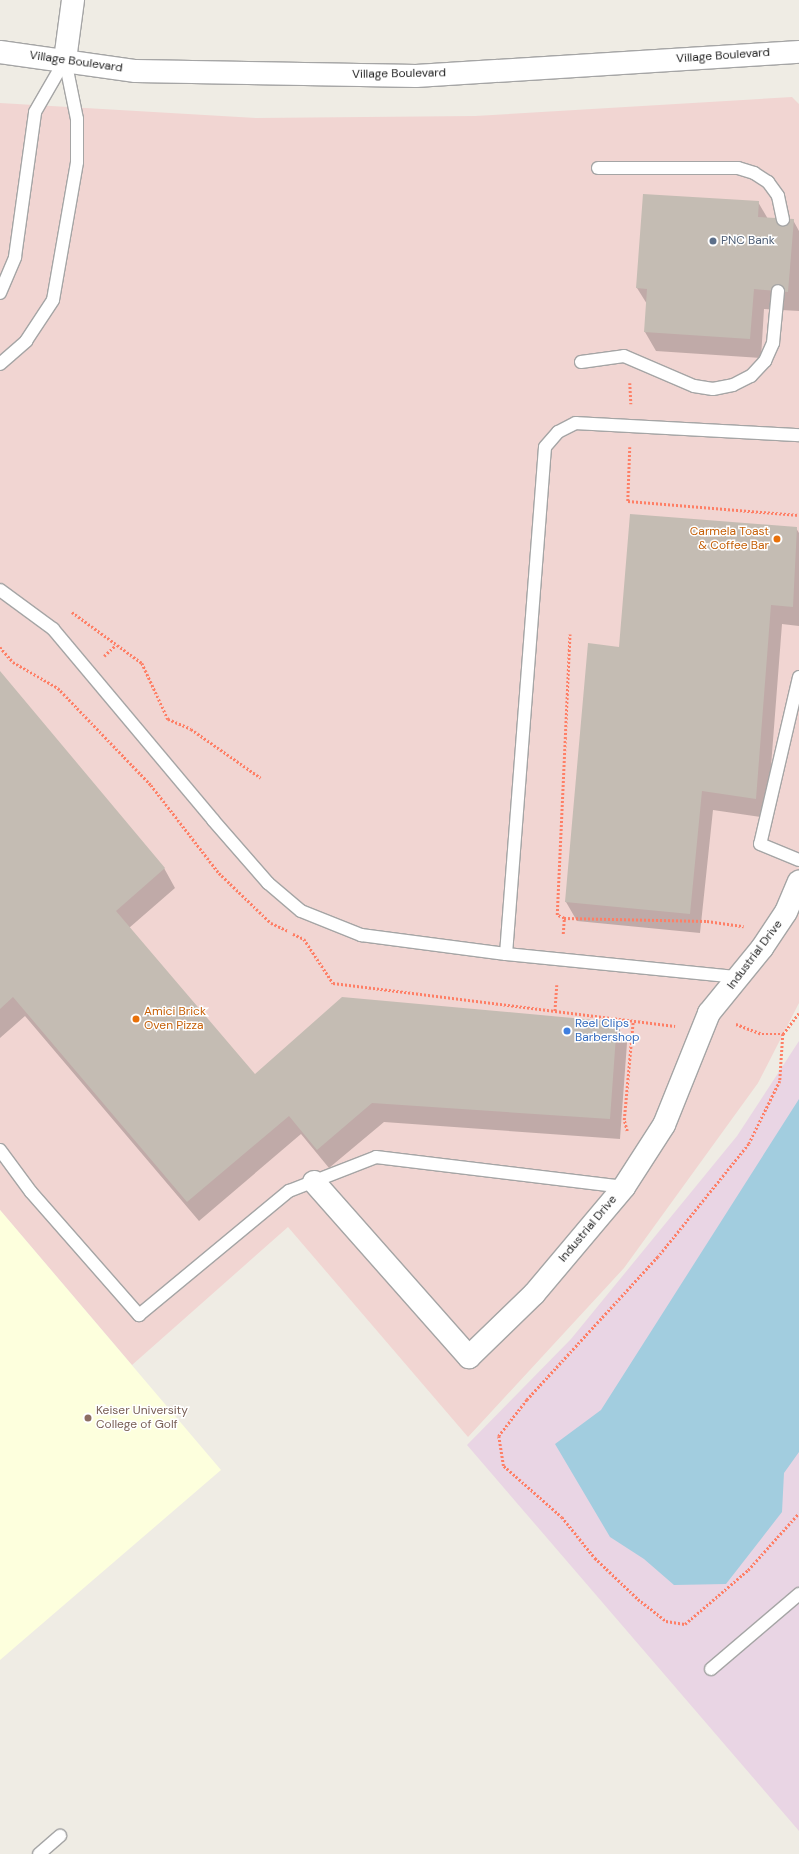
<!DOCTYPE html>
<html>
<head>
<meta charset="utf-8">
<style>
  body { margin:0 }
  #map { position:relative; width:799px; height:1854px; overflow:hidden; background:#efece4; font-family:"DM Sans",sans-serif }
  div>[style] { position:absolute }
  [style*='--x'] { left:calc(var(--x)*1px); top:calc(var(--y)*1px); width:calc(var(--w)*1px); rotate:calc(var(--a)*1deg) }
  .commercial>* { inset:0; background:#f1d5d2 }
  .industrial>* { inset:0; background:#e9d5e4 }
  .education>* { inset:0; background:#fdffdd }
  .water>* { inset:0; background:#a2cddf }
  .shadow>* { inset:0; background:#0003 }
  .building>* { inset:0; background:#c4bcb3 }
  .path>* { height:2.5px; margin-top:-1.25px; transform-origin:0; background:repeating-linear-gradient(90deg,#fe7f66 0 2px,transparent 0 4px) }
  .roads { filter:drop-shadow(1px 0 #a5a5a5) drop-shadow(-1px 0 #a5a5a5) drop-shadow(0 1px #a5a5a5) drop-shadow(0 -1px #a5a5a5) }
  .service>* { height:12px; margin:-6px; padding:0 6px; transform-origin:6px; border-radius:6px; background:#fff }
  .minor>* { height:22px; margin:-11px; padding:0 11px; transform-origin:11px; border-radius:11px; background:#fff }
  .tertiary>* { height:22px; margin:-11px; padding:0 11px; transform-origin:11px; border-radius:11px; background:#fff }
  .dots>* { width:11px; height:11px; translate:-50% -50%; box-sizing:border-box; border:2px solid #fff; border-radius:50% }
  span { translate:-50% -50%; white-space:nowrap; text-align:center; line-height:1.15; -webkit-text-stroke:3px #fff; paint-order:stroke }
  .street-label { font-size:12px; color:#1e1e1e }
  .service-label { font-size:12px; color:#4e5e75 }
  .left { translate:0 -50%; text-align:left }
  .food-label { font-size:12px; color:#c56008 }
  .right { translate:-100% -50%; text-align:right }
  .shop-label { font-size:12px; color:#366cbe }
  .education-label { font-size:12px; color:#785e54 }
</style>
</head>
<body>
<div id="map">
  <div class="commercial">
    <i style="clip-path:polygon(792px 97px,799px 104px,799px 1003px,758px 1083px,624px 1268px,468px 1437px,288px 1227px,132px 1365px,0 1210px,0 103px,256px 118px,475px 116px)"></i>
  </div>
  <div class="industrial">
    <i style="clip-path:polygon(799px 1041px,799px 1831px,467px 1445px,571px 1339px,737px 1136px)"></i>
  </div>
  <div class="education">
    <i style="clip-path:polygon(0 1210px,221px 1470px,0 1660px)"></i>
  </div>
  <div class="water">
    <i style="clip-path:polygon(799px 1099px,799px 1452px,784px 1473px,782px 1512px,726px 1584px,674px 1585px,644px 1559px,610px 1537px,555px 1444px,601px 1410px)"></i>
  </div>
  <div class="shadow">
    <i style="clip-path:polygon(644px 195px,758px 202px,768px 219px,793px 220px,799px 231px,799px 311px,764px 309px,761px 358px,656px 351px,645px 332px,647px 304px,637px 288px)"></i>
    <i style="clip-path:polygon(796px 528px,799px 533px,799px 626px,782px 624px,767px 818px,713px 810px,700px 933px,577px 921px,566px 902px,620px 648px)"></i>
    <i style="clip-path:polygon(0 673px,164px 868px,175px 888px,129px 928px,255px 1076px,616px 1023px,627px 1043px,620px 1139px,384px 1122px,329px 1168px,301px 1134px,199px 1221px,25px 1016px,0 1038px)"></i>
  </div>
  <div class="building">
    <i style="clip-path:polygon(643px 194px,759px 201px,758px 217px,794px 219px,788px 292px,754px 289px,750px 339px,644px 332px,647px 289px,636px 288px)"></i>
    <i style="clip-path:polygon(630px 514px,797px 527px,793px 607px,771px 605px,756px 799px,702px 791px,690px 914px,565px 902px,588px 643px,619px 647px)"></i>
    <i style="clip-path:polygon(0 671px,165px 868px,116px 911px,255px 1074px,342px 997px,617px 1022px,610px 1119px,372px 1103px,317px 1150px,289px 1116px,187px 1202px,13px 997px,0 1009px)"></i>
  </div>
  <div class="path">
    <i style="--x:630;--y:383;--w:21;--a:87"></i>
    <i style="--x:630;--y:447;--w:54;--a:92.1"></i>
    <i style="--x:628;--y:501;--w:172;--a:4.7"></i>
    <i style="--x:72;--y:612;--w:87;--a:36.1"></i>
    <i style="--x:142;--y:663;--w:62;--a:65.1"></i>
    <i style="--x:168;--y:719;--w:25;--a:23"></i>
    <i style="--x:191;--y:729;--w:85;--a:35"></i>
    <i style="--x:0;--y:647;--w:20;--a:49"></i>
    <i style="--x:13;--y:662;--w:52;--a:30"></i>
    <i style="--x:58;--y:688;--w:134;--a:46.2"></i>
    <i style="--x:151;--y:785;--w:111;--a:52.3"></i>
    <i style="--x:219;--y:873;--w:72;--a:43.9"></i>
    <i style="--x:271;--y:923;--w:19;--a:25"></i>
    <i style="--x:104;--y:656;--w:16;--a:-43"></i>
    <i style="--x:564;--y:918;--w:8;--a:-157"></i>
    <i style="--x:557;--y:915;--w:281;--a:-87.4"></i>
    <i style="--x:293;--y:934;--w:12;--a:24"></i>
    <i style="--x:304;--y:939;--w:53;--a:56.6"></i>
    <i style="--x:333;--y:983;--w:224;--a:7.2"></i>
    <i style="--x:563;--y:934;--w:16;--a:-86"></i>
    <i style="--x:564;--y:918;--w:143;--a:1.2"></i>
    <i style="--x:707;--y:921;--w:37;--a:8"></i>
    <i style="--x:557;--y:985;--w:26;--a:94"></i>
    <i style="--x:555;--y:1011;--w:121;--a:7.1"></i>
    <i style="--x:736;--y:1024;--w:28;--a:21"></i>
    <i style="--x:762;--y:1034;--w:21;--a:0"></i>
    <i style="--x:783;--y:1034;--w:26;--a:-53"></i>
    <i style="--x:783;--y:1034;--w:47;--a:93.7"></i>
    <i style="--x:780;--y:1081;--w:70;--a:116.2"></i>
    <i style="--x:749;--y:1144;--w:145;--a:128.8"></i>
    <i style="--x:658;--y:1257;--w:194;--a:132.5"></i>
    <i style="--x:527;--y:1400;--w:46;--a:127.9"></i>
    <i style="--x:499;--y:1436;--w:30;--a:81"></i>
    <i style="--x:504;--y:1466;--w:77;--a:41.3"></i>
    <i style="--x:562;--y:1517;--w:53;--a:51.2"></i>
    <i style="--x:595;--y:1558;--w:59;--a:43.6"></i>
    <i style="--x:638;--y:1599;--w:36;--a:38"></i>
    <i style="--x:666;--y:1621;--w:19;--a:9"></i>
    <i style="--x:685;--y:1624;--w:83;--a:-40.6"></i>
    <i style="--x:748;--y:1570;--w:76;--a:-48.2"></i>
    <i style="--x:627;--y:1131;--w:11;--a:-105"></i>
    <i style="--x:624;--y:1120;--w:99;--a:-84.8"></i>
  </div>
  <div class="roads">
    <div class="service">
      <i style="--x:598;--y:168;--w:140;--a:0"></i>
      <i style="--x:738;--y:168;--w:17;--a:17"></i>
      <i style="--x:754;--y:173;--w:17;--a:33"></i>
      <i style="--x:768;--y:182;--w:17;--a:54"></i>
      <i style="--x:778;--y:196;--w:24;--a:78"></i>
      <i style="--x:0;--y:293;--w:39;--a:-67"></i>
      <i style="--x:15;--y:257;--w:146;--a:-82.1"></i>
      <i style="--x:35;--y:112;--w:60;--a:-60"></i>
      <i style="--x:581;--y:362;--w:43;--a:-7.9"></i>
      <i style="--x:624;--y:356;--w:76;--a:23.2"></i>
      <i style="--x:694;--y:386;--w:19;--a:9"></i>
      <i style="--x:713;--y:389;--w:20;--a:-11"></i>
      <i style="--x:733;--y:385;--w:20;--a:-27"></i>
      <i style="--x:751;--y:376;--w:21;--a:-47"></i>
      <i style="--x:765;--y:361;--w:20;--a:-66"></i>
      <i style="--x:773;--y:343;--w:52;--a:-84.5"></i>
      <i style="--x:0;--y:364;--w:35;--a:-41"></i>
      <i style="--x:26;--y:341;--w:49;--a:-56.6"></i>
      <i style="--x:53;--y:300;--w:140;--a:-80.1"></i>
      <i style="--x:77;--y:162;--w:43;--a:-90"></i>
      <i style="--x:77;--y:119;--w:60;--a:-101.5"></i>
      <i style="--x:0;--y:590;--w:66;--a:36.3"></i>
      <i style="--x:53;--y:629;--w:249;--a:50"></i>
      <i style="--x:213;--y:820;--w:84;--a:48.9"></i>
      <i style="--x:268;--y:883;--w:43;--a:40.3"></i>
      <i style="--x:301;--y:911;--w:65;--a:21.8"></i>
      <i style="--x:361;--y:935;--w:146;--a:7.5"></i>
      <i style="--x:506;--y:954;--w:233;--a:5.7"></i>
      <i style="--x:799;--y:677;--w:171;--a:103.1"></i>
      <i style="--x:760;--y:844;--w:42;--a:22.3"></i>
      <i style="--x:506;--y:954;--w:508;--a:-85.6"></i>
      <i style="--x:545;--y:447;--w:20;--a:-49"></i>
      <i style="--x:558;--y:432;--w:20;--a:-27"></i>
      <i style="--x:576;--y:423;--w:223;--a:3.1"></i>
      <i style="--x:0;--y:1150;--w:52;--a:53.6"></i>
      <i style="--x:31;--y:1192;--w:164;--a:48.7"></i>
      <i style="--x:139;--y:1315;--w:195;--a:-39.6"></i>
      <i style="--x:289;--y:1191;--w:93;--a:-21.3"></i>
      <i style="--x:376;--y:1157;--w:250;--a:6.9"></i>
      <i style="--x:711;--y:1669;--w:116;--a:-40.4"></i>
      <i style="--x:39;--y:1854;--w:28;--a:-41"></i>
    </div>
    <div class="minor">
      <i style="--x:65;--y:60;--w:61;--a:-82.4"></i>
      <i style="--x:314;--y:1182;--w:234;--a:48.5"></i>
      <i style="--x:469;--y:1357;--w:91;--a:-44.1"></i>
      <i style="--x:534;--y:1294;--w:140;--a:-49.9"></i>
      <i style="--x:624;--y:1187;--w:74;--a:-57.2"></i>
      <i style="--x:664;--y:1125;--w:121;--a:-68.1"></i>
      <i style="--x:709;--y:1013;--w:84;--a:-50.8"></i>
      <i style="--x:762;--y:948;--w:43;--a:-56.3"></i>
      <i style="--x:786;--y:912;--w:33;--a:-67"></i>
    </div>
    <div class="tertiary">
      <i style="--x:0;--y:52;--w:137;--a:8"></i>
      <i style="--x:136;--y:71;--w:280;--a:1"></i>
      <i style="--x:416;--y:76;--w:384;--a:-3.6"></i>
    </div>
  </div>
  <div class="dots">
    <i style="left:713px;top:241px;background:#5c6f8a"></i>
    <i style="left:777px;top:539px;background:#e8710a"></i>
    <i style="left:136px;top:1019px;background:#e8710a"></i>
    <i style="left:567px;top:1031px;background:#3f7fe0"></i>
    <i style="left:88px;top:1418px;background:#8d6e63"></i>
  </div>
  <div class="street-label">
    <span style="left:723px;top:56px;rotate:-4deg">Village Boulevard</span>
    <span style="left:76px;top:62px;rotate:8deg">Village Boulevard</span>
    <span style="left:399px;top:74px;rotate:-1deg">Village Boulevard</span>
    <span style="left:755px;top:955px;rotate:-53deg">Industrial Drive</span>
    <span style="left:588px;top:1229px;rotate:-50deg">Industrial Drive</span>
  </div>
  <div class="service-label">
    <span class="left" style="left:721px;top:241px">PNC Bank</span>
  </div>
  <div class="food-label">
    <span class="right" style="left:769px;top:539px">Carmela Toast<br>&amp; Coffee Bar</span>
    <span class="left" style="left:144px;top:1019px">Amici Brick<br>Oven Pizza</span>
  </div>
  <div class="shop-label">
    <span class="left" style="left:575px;top:1031px">Reel Clips<br>Barbershop</span>
  </div>
  <div class="education-label">
    <span class="left" style="left:96px;top:1418px">Keiser University<br>College of Golf</span>
  </div>
</div>
</body>
</html>
